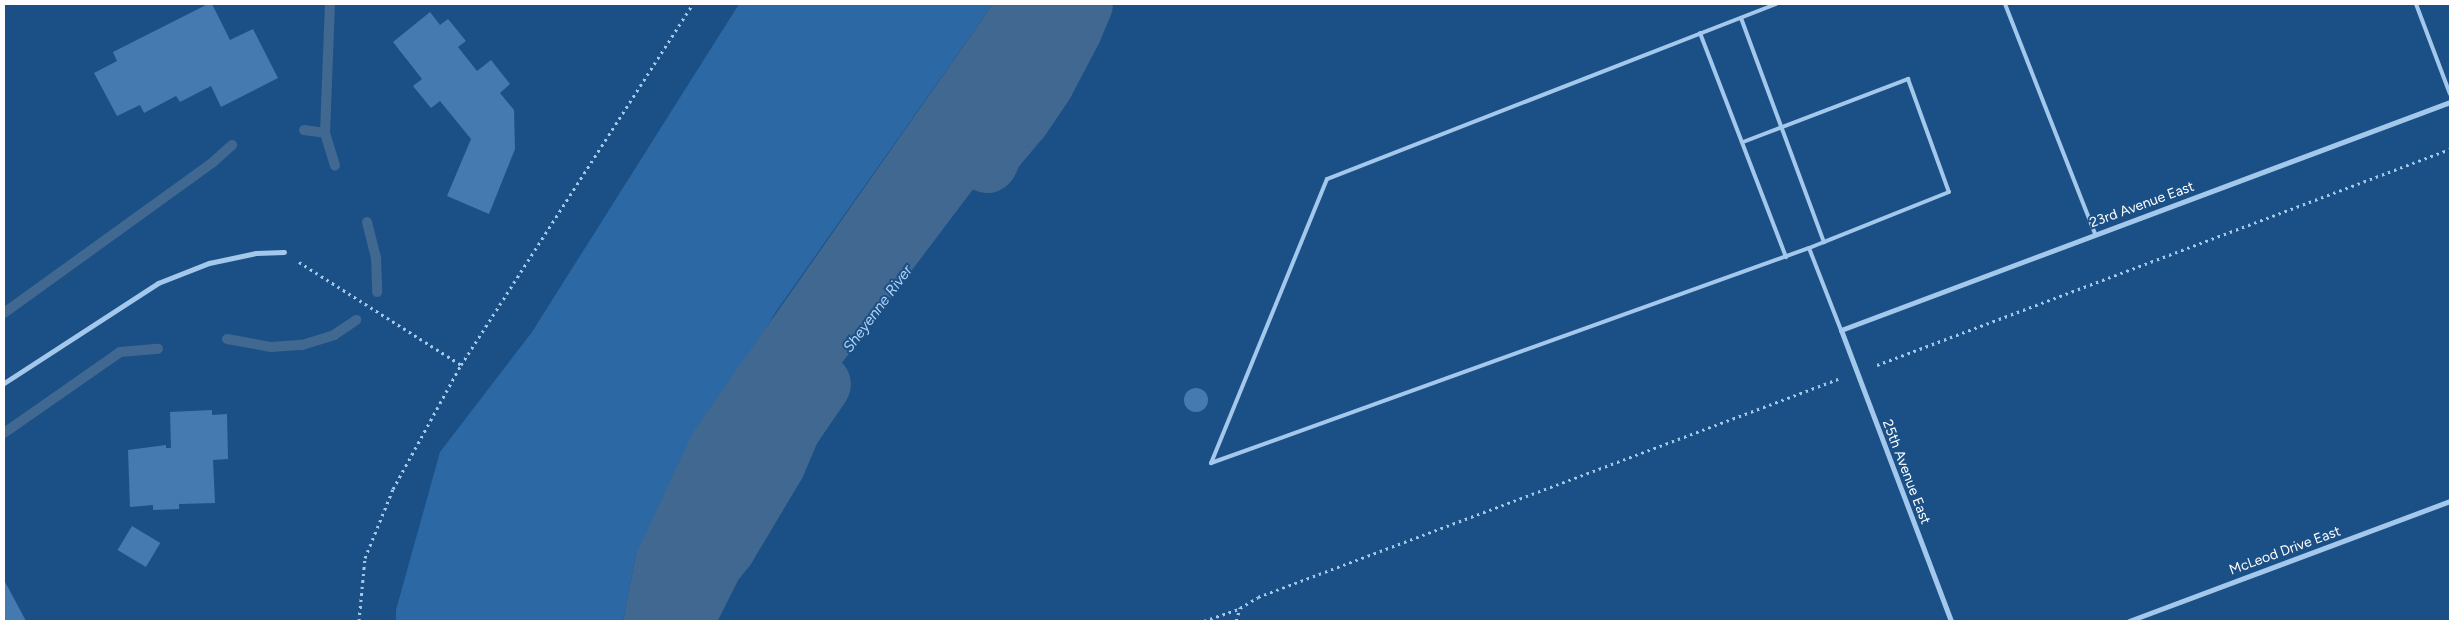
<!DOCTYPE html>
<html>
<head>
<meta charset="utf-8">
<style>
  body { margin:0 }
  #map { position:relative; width:2454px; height:625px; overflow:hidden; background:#1b5087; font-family:Figtree,sans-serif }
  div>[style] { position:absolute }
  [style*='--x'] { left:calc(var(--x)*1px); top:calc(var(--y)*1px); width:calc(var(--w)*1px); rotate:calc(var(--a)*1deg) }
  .green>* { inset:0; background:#2b68a4 }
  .water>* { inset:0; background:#416890 }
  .stream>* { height:10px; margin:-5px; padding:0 5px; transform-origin:5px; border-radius:5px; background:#416890 }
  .river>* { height:62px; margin:-31px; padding:0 31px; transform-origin:31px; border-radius:31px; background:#416890 }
  .building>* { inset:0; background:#447ab0; transform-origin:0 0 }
  .round { border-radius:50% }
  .path>* { height:3px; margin-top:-1.5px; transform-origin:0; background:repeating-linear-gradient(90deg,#a4c8ec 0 2.5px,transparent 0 6.5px) }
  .service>* { height:4px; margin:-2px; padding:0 2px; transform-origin:2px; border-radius:2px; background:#a4c8ec }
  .minor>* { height:5px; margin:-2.5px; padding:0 2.5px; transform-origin:2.5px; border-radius:2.5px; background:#a4c8ec }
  span { translate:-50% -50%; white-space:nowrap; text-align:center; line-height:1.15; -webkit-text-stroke:4px #1b5087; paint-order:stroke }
  .street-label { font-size:14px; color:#fff }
  .water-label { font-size:15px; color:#b0d2f3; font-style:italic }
  .frame { position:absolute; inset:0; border:5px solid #fff; pointer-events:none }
</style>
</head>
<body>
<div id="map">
  <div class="green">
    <i style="clip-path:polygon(739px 4px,993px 4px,775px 313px,636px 554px,623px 621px,396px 621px,396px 610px,440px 452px,532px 332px)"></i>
  </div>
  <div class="water">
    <i style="clip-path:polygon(993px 4px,1093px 4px,977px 184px,841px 364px,761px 481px,704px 582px,694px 621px,623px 621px,636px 554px,693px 432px)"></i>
  </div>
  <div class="stream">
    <i style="--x:304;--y:130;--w:21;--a:8"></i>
    <i style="--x:325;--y:133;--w:129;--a:-87.8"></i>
    <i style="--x:325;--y:133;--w:34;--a:73"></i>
    <i style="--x:367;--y:222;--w:36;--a:76"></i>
    <i style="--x:376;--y:257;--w:35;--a:88"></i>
    <i style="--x:4;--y:313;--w:256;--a:-35.8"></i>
    <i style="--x:212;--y:163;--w:27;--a:-42"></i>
    <i style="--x:227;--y:339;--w:45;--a:10.3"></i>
    <i style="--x:271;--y:347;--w:31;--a:-4"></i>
    <i style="--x:302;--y:345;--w:34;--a:-17"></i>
    <i style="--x:334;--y:335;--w:27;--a:-34"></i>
    <i style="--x:4;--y:433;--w:141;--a:-34.9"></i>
    <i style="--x:120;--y:352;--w:38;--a:-5"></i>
  </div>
  <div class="river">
    <i style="--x:987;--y:162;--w:14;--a:-65"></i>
    <i style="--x:993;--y:149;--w:42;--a:-49.8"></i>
    <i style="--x:1020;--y:117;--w:41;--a:-55.9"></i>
    <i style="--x:1043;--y:83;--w:60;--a:-62.2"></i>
    <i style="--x:1071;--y:30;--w:28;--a:-67"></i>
    <i style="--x:683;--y:621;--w:65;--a:-63.4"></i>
    <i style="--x:712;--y:563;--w:21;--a:-51"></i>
    <i style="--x:725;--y:547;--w:98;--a:-59.2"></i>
    <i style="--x:775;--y:463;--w:38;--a:-67"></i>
    <i style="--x:790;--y:428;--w:53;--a:-55.7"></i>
  </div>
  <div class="building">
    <i style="clip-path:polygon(208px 4px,212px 4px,230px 40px,253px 29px,278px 78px,221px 107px,211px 86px,180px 102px,176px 96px,144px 113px,140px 105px,117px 116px,94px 73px,117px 61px,113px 52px)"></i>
    <i style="clip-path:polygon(430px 12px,440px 25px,448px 19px,466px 41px,458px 47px,477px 71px,491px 60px,510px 84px,500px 93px,514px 110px,515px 149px,489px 214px,447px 196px,471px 139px,440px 101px,431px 108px,413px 86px,422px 79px,393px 42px)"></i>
    <i class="round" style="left:1184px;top:388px;width:24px;height:24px"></i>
    <i style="clip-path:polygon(212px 410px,212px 415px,227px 414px,228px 459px,213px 460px,215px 503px,179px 504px,179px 509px,153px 510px,153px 505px,130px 507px,128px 450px,166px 445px,166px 448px,171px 448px,170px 412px)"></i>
    <i style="left:132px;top:526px;width:33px;height:28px;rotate:31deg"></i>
    <i style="clip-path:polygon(4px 580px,26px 621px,4px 621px)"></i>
  </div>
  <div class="path">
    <i style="--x:299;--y:262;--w:192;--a:32.4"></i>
    <i style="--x:1877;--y:365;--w:612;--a:-20.65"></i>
    <i style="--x:359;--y:621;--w:63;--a:-84.6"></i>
    <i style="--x:365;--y:558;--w:74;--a:-67.9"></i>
    <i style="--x:393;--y:489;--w:141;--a:-61.3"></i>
    <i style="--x:461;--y:365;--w:429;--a:-57.3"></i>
    <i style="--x:1204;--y:621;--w:37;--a:-19"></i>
    <i style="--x:1236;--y:621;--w:14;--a:-73"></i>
    <i style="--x:1240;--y:608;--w:21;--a:-31"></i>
    <i style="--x:1258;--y:597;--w:620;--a:-20.6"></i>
  </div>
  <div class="service">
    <i style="--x:1776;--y:4;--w:482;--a:158.7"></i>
    <i style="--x:1327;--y:179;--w:307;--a:112.2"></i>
    <i style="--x:1211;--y:463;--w:635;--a:-19.78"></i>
    <i style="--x:1809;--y:248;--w:88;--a:68.7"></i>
    <i style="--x:2005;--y:4;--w:247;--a:68.6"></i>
    <i style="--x:2416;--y:4;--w:96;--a:69.3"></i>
    <i style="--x:1741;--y:18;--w:239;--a:69.7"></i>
    <i style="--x:1824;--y:242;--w:16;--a:158"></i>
    <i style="--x:1700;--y:33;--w:240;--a:69"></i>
    <i style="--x:1743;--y:142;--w:177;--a:-20.9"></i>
    <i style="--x:1908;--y:79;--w:120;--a:70.1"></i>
    <i style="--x:1949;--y:192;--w:135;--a:158.2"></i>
  </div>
  <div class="minor">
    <i style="--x:4;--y:383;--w:184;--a:-33"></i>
    <i style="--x:158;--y:283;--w:55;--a:-21.4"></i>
    <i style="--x:209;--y:263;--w:48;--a:-12"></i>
    <i style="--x:256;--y:253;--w:28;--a:-2"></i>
    <i style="--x:1951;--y:621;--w:311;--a:-110.7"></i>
    <i style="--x:1841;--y:330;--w:650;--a:-20.53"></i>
    <i style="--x:2129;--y:621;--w:343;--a:-20.5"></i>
  </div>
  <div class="street-label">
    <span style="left:2142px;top:205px;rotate:-20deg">23rd Avenue East</span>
    <span style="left:1906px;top:472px;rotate:69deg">25th Avenue East</span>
    <span style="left:2285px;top:551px;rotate:-20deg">McLeod Drive East</span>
  </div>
  <div class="water-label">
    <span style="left:878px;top:309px;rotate:-53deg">Sheyenne River</span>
  </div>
  <div class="frame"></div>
</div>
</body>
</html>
